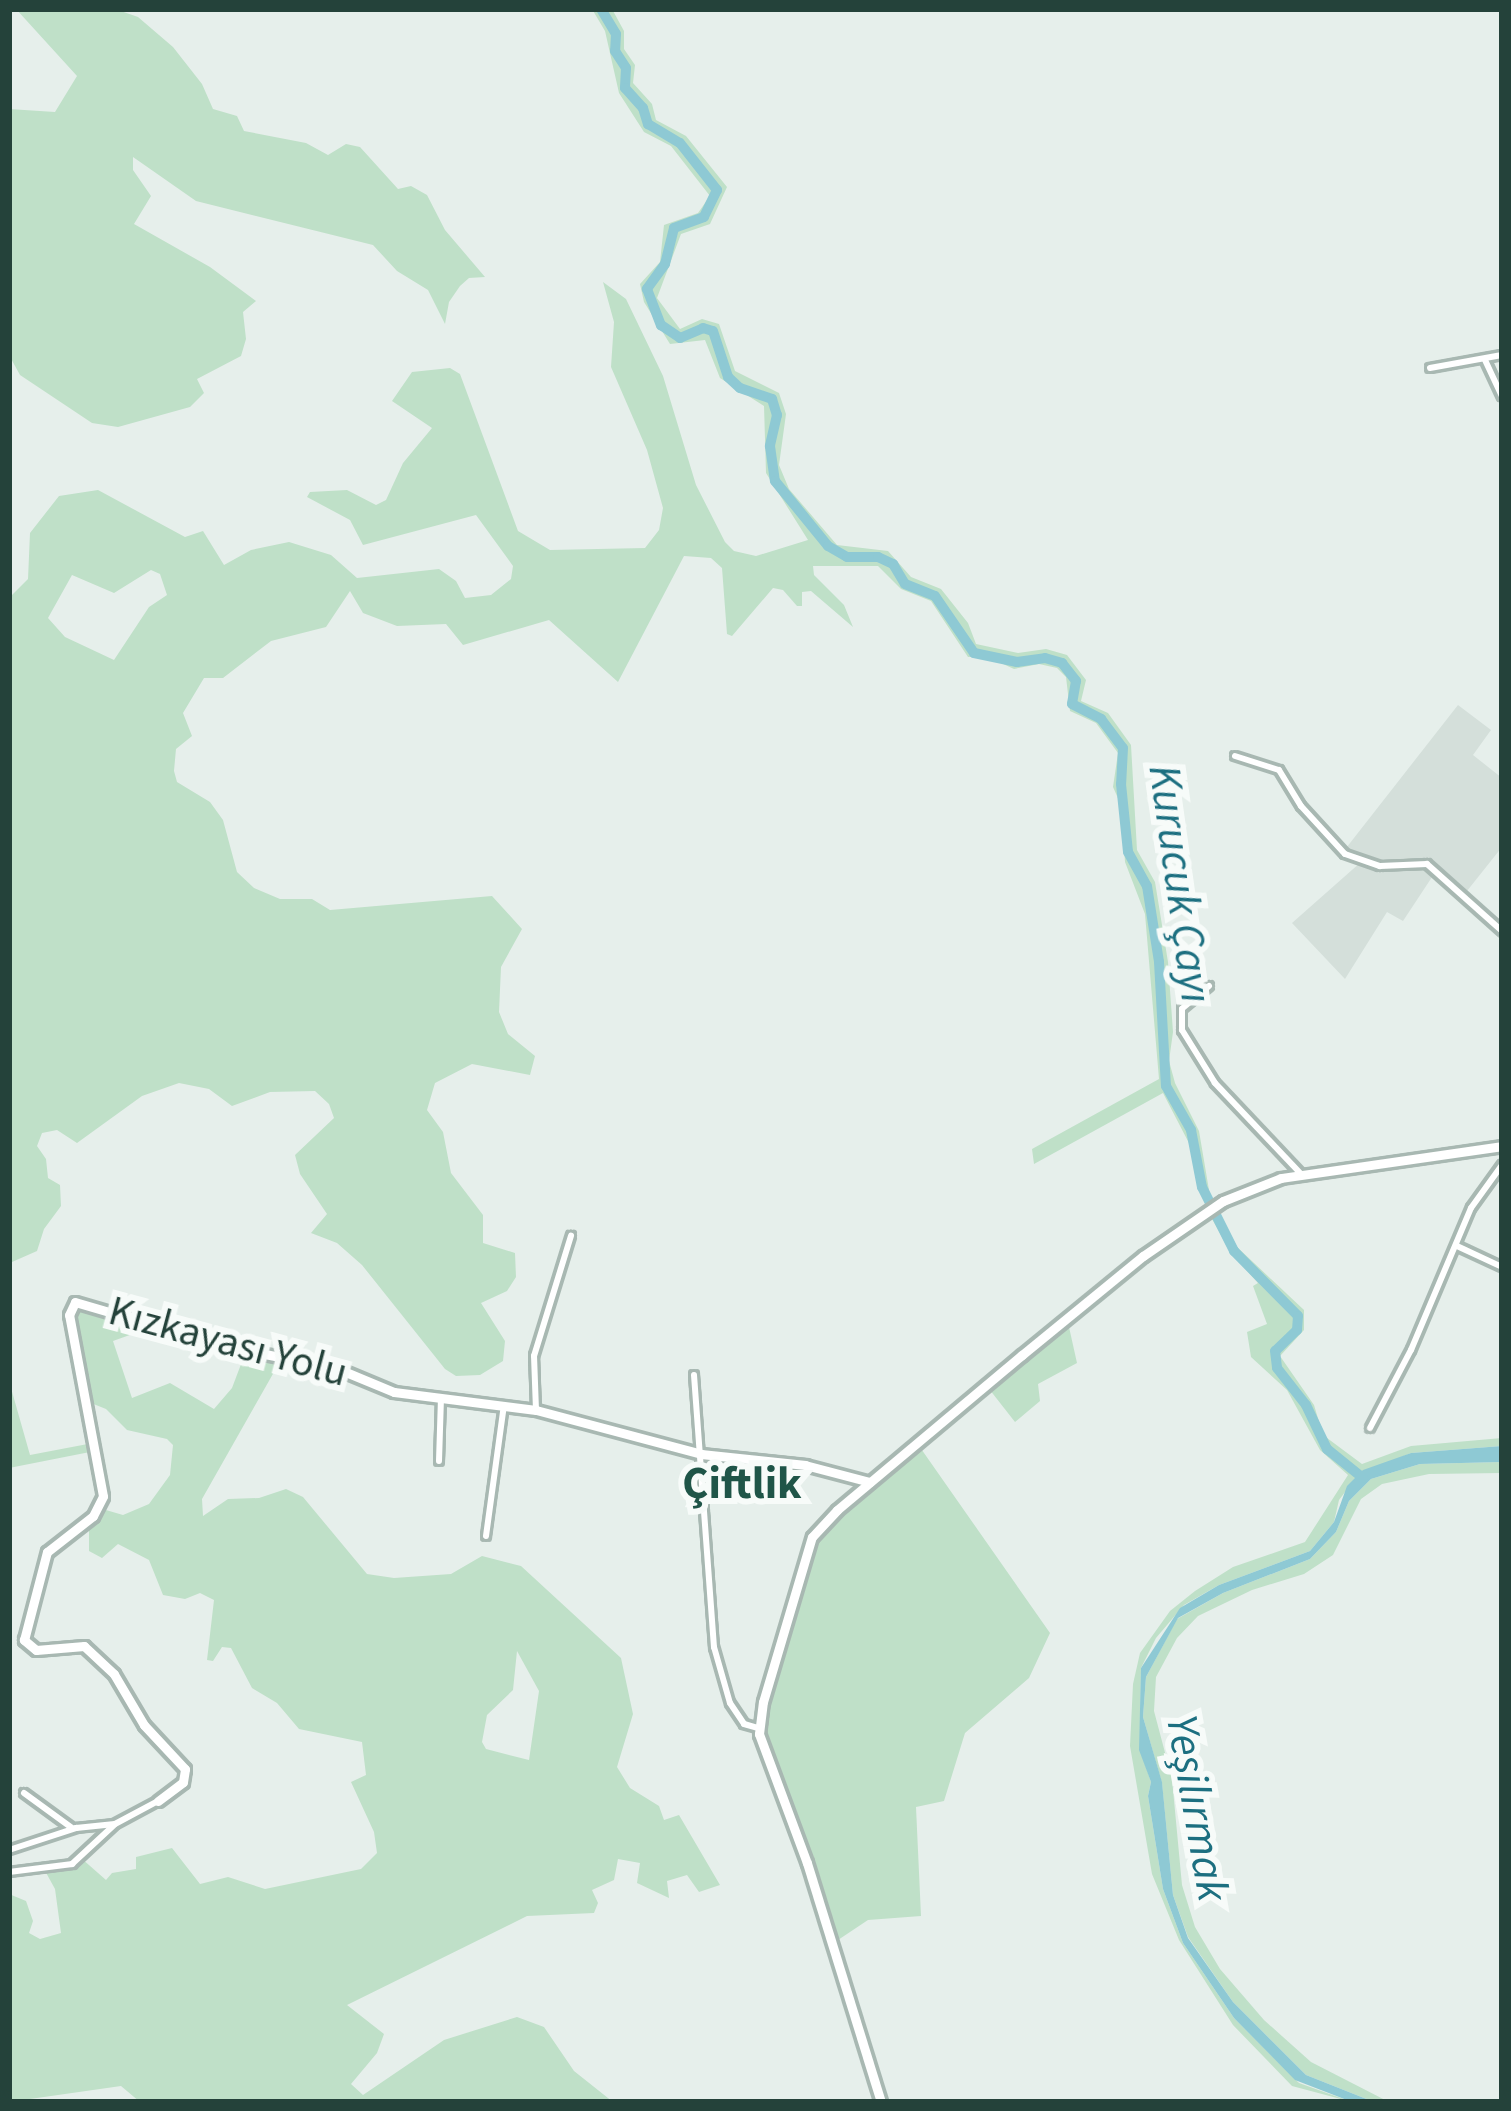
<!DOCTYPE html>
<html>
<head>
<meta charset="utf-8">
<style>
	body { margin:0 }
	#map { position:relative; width:1511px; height:2111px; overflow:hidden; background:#e6efeb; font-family:"Source Sans 3",sans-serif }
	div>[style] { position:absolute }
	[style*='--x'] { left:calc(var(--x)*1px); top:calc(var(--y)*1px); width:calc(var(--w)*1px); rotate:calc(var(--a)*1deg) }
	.built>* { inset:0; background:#d4dfda }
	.green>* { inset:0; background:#bfe0c8 }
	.water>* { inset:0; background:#8ec9d4 }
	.river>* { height:10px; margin:-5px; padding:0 5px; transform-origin:5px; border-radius:5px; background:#8ec9d4 }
	.roads { filter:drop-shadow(3px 0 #a8b8b2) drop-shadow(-3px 0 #a8b8b2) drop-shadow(0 3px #a8b8b2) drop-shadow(0 -3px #a8b8b2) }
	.street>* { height:6px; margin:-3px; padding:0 3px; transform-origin:3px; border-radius:3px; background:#fff }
	.secondary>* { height:9px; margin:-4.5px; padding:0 4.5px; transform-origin:4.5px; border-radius:4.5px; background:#fff }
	span { translate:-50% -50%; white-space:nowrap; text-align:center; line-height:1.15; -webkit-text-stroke:12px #f7fbf9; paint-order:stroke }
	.street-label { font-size:42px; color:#24423a }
	.water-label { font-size:45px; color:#1c6f80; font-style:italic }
	.neighbourhood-label { font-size:45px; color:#1f5548; font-weight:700 }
	.frame { position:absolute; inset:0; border:12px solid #24423a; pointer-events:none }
</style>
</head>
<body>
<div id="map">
	<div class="built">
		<i style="clip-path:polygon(1458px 705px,1491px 730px,1473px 755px,1502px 778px,1502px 847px,1463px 896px,1436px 871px,1403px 921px,1387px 912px,1345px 979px,1292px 923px,1361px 862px,1343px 852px)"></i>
	</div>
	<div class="green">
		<i style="clip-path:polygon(16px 9px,115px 9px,138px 17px,173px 47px,202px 84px,213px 109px,237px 116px,244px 131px,306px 143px,328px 155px,346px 144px,360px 147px,398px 189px,411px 186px,427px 195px,445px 230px,485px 277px,469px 278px,460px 286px,449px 302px,445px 324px,428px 290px,397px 271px,373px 245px,196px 201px,133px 157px,133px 170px,151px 196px,134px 224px,210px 267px,256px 301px,243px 312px,246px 339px,241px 356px,197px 379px,204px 393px,190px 407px,118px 427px,92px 423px,20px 375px,9px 355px,9px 109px,55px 112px,77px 76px)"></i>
		<i style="clip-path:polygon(evenodd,592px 9px,612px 9px,624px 31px,624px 49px,635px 65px,633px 83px,652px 104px,656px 120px,686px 136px,727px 187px,710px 224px,681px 234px,657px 298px,680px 329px,702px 319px,719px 324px,735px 371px,779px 393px,786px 414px,779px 465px,789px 489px,837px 545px,888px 551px,911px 577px,941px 589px,968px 623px,976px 644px,1018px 653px,1046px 649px,1067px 655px,1086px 680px,1081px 701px,1108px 713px,1131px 745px,1137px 850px,1155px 882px,1168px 962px,1173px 1032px,1169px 1061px,1175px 1083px,1199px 1131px,1210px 1196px,1237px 1247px,1304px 1310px,1304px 1330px,1280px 1356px,1314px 1405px,1323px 1435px,1362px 1464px,1411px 1446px,1502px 1438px,1502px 1446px,1411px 1453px,1358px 1475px,1339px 1500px,1334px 1522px,1310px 1551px,1219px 1585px,1184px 1605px,1156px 1638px,1141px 1668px,1140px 1749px,1151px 1782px,1148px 1796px,1163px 1889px,1183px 1943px,1234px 2018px,1299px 2083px,1352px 2102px,1292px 2086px,1233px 2025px,1179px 1940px,1152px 1874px,1130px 1746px,1133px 1684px,1140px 1653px,1170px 1611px,1195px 1591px,1233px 1567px,1305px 1542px,1348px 1475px,1320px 1450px,1287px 1390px,1251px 1357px,1247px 1332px,1267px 1324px,1253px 1286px,1258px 1283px,1231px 1253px,1212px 1219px,1191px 1147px,1163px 1093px,1034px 1164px,1032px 1149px,1159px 1079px,1145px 914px,1125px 862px,1121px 805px,1113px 787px,1118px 753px,1096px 723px,1070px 711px,1066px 677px,1057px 668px,1039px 664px,1014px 669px,988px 657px,968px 657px,931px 601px,901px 589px,878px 566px,813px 566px,814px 575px,844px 605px,853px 627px,811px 591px,802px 592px,802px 606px,797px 606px,783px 590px,773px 588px,732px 636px,727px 634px,722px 568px,711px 558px,684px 556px,618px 682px,549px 620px,463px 645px,446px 624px,397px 626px,363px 613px,350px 591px,326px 627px,271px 641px,223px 678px,204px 678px,183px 713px,192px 736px,176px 749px,174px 771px,177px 782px,210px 802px,223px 820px,237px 872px,254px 888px,280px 899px,312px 899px,330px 910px,492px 896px,522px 929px,501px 967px,499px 1012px,508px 1034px,535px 1056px,530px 1075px,472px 1064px,435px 1083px,427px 1110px,443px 1132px,451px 1173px,483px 1215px,483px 1243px,515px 1253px,516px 1277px,507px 1291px,481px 1303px,505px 1341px,503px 1361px,480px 1375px,456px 1376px,445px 1369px,362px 1265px,337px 1243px,311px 1233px,327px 1214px,300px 1174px,295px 1155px,334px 1118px,329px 1104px,315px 1091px,270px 1092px,232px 1106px,209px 1089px,179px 1083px,142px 1096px,77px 1143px,57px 1130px,42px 1133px,37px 1146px,46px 1159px,48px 1178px,60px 1185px,61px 1206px,44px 1229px,37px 1251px,12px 1262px,9px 1270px,9px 598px,28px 579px,30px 533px,59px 496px,98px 490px,185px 537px,203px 531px,224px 565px,251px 550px,289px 542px,331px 555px,357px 578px,439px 569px,456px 581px,465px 598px,491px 595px,511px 579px,513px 566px,476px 515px,363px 545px,350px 520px,307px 497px,310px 492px,347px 490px,376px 505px,386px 500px,403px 463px,432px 428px,392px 401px,412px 372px,450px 368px,460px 374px,518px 531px,550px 550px,645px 548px,659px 530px,663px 508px,647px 450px,611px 367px,614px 322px,603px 282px,626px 299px,663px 376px,696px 485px,725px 542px,734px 551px,756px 556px,808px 540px,766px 473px,764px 406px,720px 378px,705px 340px,670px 344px,644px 302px,640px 284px,660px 262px,664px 225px,698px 213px,710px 196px,671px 146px,644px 132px,619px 93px,605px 31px,592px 9px,151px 570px,160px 574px,167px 595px,149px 607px,114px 660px,65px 637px,48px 618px,72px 575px,114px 593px,151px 570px)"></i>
		<i style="clip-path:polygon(evenodd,71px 1305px,152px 1327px,113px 1341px,132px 1398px,170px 1383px,214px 1409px,232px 1388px,246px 1351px,282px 1358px,202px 1499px,203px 1516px,228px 1499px,259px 1498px,286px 1489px,303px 1497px,367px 1574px,394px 1578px,451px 1574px,482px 1556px,521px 1566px,621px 1658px,633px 1714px,617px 1767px,630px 1788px,659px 1806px,664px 1820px,679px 1815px,720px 1885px,699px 1892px,687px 1875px,667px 1881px,669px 1898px,637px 1883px,640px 1863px,618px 1859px,614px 1880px,592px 1890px,598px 1903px,594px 1913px,527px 1916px,347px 2005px,384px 2034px,377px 2053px,351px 2084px,363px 2095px,444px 2040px,517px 2017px,544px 2027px,574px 2071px,613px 2102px,140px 2102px,121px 2086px,9px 2102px,9px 1894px,26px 1901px,33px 1921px,29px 1933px,40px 1939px,61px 1933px,55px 1889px,44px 1869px,81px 1858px,106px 1880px,112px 1873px,136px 1869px,136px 1857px,172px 1848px,200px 1884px,228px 1877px,265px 1889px,361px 1869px,377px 1853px,374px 1832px,351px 1782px,366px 1775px,362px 1742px,299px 1729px,277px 1703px,252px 1688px,231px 1648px,222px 1647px,213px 1661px,207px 1660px,214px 1600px,200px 1593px,185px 1599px,163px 1595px,149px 1560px,118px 1544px,102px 1558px,89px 1551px,89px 1520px,99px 1508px,123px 1515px,149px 1504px,170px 1475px,173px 1445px,167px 1439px,127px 1430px,106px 1409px,86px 1401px,71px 1305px,517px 1651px,539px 1691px,529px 1760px,486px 1749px,482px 1742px,487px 1715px,513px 1690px,517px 1651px)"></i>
		<i style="clip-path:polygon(1067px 1318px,1077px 1363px,1038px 1384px,1040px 1401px,1015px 1422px,986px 1385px)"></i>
		<i style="clip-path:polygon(9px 1381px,30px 1455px,93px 1443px,95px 1451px,9px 1468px)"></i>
		<i style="clip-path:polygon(917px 1443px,1050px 1633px,1029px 1678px,965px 1733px,944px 1801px,916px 1807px,921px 1916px,868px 1920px,832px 1944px,758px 1728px,812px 1537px)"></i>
		<i style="clip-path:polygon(1502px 1462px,1502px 1473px,1429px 1474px,1382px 1484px,1361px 1499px,1333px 1555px,1304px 1574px,1252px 1590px,1198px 1616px,1177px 1638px,1156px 1677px,1154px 1711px,1172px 1779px,1182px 1885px,1195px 1927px,1220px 1969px,1264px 2020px,1311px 2062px,1389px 2102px,1374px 2102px,1306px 2075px,1233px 2002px,1188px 1937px,1173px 1895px,1162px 1783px,1143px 1717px,1146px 1677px,1177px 1619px,1223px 1593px,1310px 1559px,1336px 1532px,1349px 1501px,1371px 1479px,1420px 1464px)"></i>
	</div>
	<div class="water">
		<i style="clip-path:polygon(1502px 1446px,1502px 1462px,1420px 1464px,1371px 1479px,1349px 1501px,1336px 1532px,1310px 1559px,1223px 1593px,1178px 1618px,1146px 1677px,1143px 1717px,1162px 1782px,1173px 1895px,1188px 1938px,1233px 2002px,1306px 2075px,1374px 2102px,1352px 2102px,1295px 2080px,1234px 2018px,1183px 1943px,1163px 1889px,1148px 1796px,1151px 1782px,1139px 1750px,1141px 1668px,1180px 1608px,1219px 1585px,1310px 1551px,1334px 1522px,1347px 1486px,1363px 1470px,1411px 1453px)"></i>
	</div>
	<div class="river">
		<i style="--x:601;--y:9;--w:29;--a:59"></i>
		<i style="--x:616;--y:34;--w:17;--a:93"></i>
		<i style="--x:615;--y:51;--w:20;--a:57"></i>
		<i style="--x:626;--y:68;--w:20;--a:93"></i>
		<i style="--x:625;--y:88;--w:27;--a:48"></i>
		<i style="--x:643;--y:108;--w:17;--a:73"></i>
		<i style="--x:648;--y:124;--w:37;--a:31"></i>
		<i style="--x:680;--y:143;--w:60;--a:51.8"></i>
		<i style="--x:717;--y:190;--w:30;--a:116"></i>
		<i style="--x:704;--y:217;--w:32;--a:160"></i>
		<i style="--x:674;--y:228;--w:37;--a:104"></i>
		<i style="--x:665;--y:264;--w:31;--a:126"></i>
		<i style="--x:647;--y:289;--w:39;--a:69"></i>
		<i style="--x:661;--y:325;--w:23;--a:34"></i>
		<i style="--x:680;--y:338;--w:25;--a:-23"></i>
		<i style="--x:703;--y:328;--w:10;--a:17"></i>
		<i style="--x:713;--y:331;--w:48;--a:71.9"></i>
		<i style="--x:728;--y:377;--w:16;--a:43"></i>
		<i style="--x:740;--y:388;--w:34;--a:19"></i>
		<i style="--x:772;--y:399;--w:17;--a:73"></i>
		<i style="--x:777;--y:415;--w:32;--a:103"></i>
		<i style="--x:770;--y:446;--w:35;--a:82"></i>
		<i style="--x:775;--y:481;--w:84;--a:50.8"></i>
		<i style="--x:828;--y:546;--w:22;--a:30"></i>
		<i style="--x:847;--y:557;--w:31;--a:0"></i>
		<i style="--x:878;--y:557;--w:17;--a:25"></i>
		<i style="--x:893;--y:564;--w:23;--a:59"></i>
		<i style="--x:905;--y:584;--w:32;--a:22"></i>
		<i style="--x:935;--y:596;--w:69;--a:55.6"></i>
		<i style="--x:974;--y:653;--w:44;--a:11.8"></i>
		<i style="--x:1017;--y:662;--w:28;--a:-8"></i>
		<i style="--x:1045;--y:658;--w:18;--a:16"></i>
		<i style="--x:1062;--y:663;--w:23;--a:52"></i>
		<i style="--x:1076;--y:681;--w:23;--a:100"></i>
		<i style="--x:1072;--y:704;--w:33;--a:27"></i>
		<i style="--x:1101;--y:719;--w:36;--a:53"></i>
		<i style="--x:1123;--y:748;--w:36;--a:93"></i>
		<i style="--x:1121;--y:784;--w:68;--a:84.1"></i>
		<i style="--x:1128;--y:852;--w:39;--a:61"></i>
		<i style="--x:1147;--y:886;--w:77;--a:81"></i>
		<i style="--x:1159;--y:962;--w:124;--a:86.8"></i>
		<i style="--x:1166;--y:1086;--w:51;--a:60.4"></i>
		<i style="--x:1191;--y:1130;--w:58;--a:79.1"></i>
		<i style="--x:1202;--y:1187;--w:72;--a:63.4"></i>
		<i style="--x:1234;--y:1251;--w:91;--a:45.4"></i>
		<i style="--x:1298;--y:1316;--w:14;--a:94"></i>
		<i style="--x:1297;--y:1330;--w:30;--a:136"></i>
		<i style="--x:1275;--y:1351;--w:17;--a:83"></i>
		<i style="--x:1277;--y:1368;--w:47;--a:51.9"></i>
		<i style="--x:1306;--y:1405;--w:49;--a:64.5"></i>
		<i style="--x:1327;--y:1449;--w:46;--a:38.9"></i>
	</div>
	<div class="roads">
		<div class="street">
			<i style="--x:1485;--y:360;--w:40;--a:65"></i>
			<i style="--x:1430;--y:368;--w:73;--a:-10.2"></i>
			<i style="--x:1235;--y:756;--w:46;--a:17.7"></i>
			<i style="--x:1279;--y:770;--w:42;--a:58.6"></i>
			<i style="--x:1301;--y:806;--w:65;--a:47.5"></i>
			<i style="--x:1345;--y:854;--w:37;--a:19"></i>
			<i style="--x:1380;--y:866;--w:47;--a:-2.4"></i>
			<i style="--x:1427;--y:864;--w:101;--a:41.8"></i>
			<i style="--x:1209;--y:986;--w:35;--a:140"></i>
			<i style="--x:1182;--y:1009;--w:21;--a:90"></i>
			<i style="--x:1182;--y:1030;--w:62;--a:58.1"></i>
			<i style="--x:1215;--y:1083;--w:125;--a:46.6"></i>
			<i style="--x:1457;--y:1246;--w:50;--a:25"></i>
			<i style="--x:694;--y:1375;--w:273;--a:85.8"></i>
			<i style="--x:714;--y:1647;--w:58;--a:74.1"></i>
			<i style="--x:730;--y:1703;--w:25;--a:56"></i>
			<i style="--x:744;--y:1724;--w:15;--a:16"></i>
			<i style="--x:536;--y:1410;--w:54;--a:-92.1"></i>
			<i style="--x:534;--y:1356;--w:126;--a:-72.9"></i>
			<i style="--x:1370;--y:1428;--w:88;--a:-62.3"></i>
			<i style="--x:1411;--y:1350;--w:154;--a:-67.1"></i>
			<i style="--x:1471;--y:1208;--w:53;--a:-54.2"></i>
			<i style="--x:439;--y:1461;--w:63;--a:-88.2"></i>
			<i style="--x:486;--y:1536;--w:132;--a:-82.2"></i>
			<i style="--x:24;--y:1793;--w:59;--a:36.1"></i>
			<i style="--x:9;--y:1850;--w:71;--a:-18.2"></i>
			<i style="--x:76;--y:1828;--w:39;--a:-6"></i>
			<i style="--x:115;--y:1824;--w:49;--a:-28.1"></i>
			<i style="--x:9;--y:1872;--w:64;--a:-7.2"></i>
			<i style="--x:72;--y:1864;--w:57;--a:-42.9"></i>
		</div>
		<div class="secondary">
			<i style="--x:158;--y:1801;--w:31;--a:-37"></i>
			<i style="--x:183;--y:1782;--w:13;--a:-81"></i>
			<i style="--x:185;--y:1769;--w:60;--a:-133"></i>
			<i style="--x:144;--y:1725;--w:59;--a:-120.5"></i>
			<i style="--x:114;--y:1674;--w:41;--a:-137"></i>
			<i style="--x:84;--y:1646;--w:48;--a:175.2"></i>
			<i style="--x:36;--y:1650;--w:16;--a:-140"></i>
			<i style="--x:24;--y:1640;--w:91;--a:-75.4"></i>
			<i style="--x:47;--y:1552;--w:58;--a:-38"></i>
			<i style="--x:93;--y:1516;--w:22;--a:-63"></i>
			<i style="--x:103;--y:1496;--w:184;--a:-100.6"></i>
			<i style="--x:69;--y:1315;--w:14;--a:-65"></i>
			<i style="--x:75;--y:1302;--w:160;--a:16.3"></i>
			<i style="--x:229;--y:1347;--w:109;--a:11.1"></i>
			<i style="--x:336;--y:1368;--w:63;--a:22.5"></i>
			<i style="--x:394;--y:1392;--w:143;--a:7.2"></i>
			<i style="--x:536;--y:1410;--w:171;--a:14.9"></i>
			<i style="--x:701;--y:1454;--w:105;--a:6"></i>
			<i style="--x:805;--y:1465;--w:67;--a:14.7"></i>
			<i style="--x:881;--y:2102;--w:250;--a:-107.2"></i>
			<i style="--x:807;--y:1863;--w:138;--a:-110.4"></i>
			<i style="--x:759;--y:1734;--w:32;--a:-83"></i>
			<i style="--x:763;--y:1702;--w:172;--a:-73.5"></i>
			<i style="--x:812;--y:1537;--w:37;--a:-47"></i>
			<i style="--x:837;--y:1510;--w:241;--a:-40"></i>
			<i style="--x:1022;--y:1355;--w:156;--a:-39.3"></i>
			<i style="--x:1143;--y:1256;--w:97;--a:-34.5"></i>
			<i style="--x:1223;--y:1201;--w:62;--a:-21.6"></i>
			<i style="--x:1281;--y:1178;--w:223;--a:-8.2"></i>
		</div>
	</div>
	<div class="street-label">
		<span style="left:228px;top:1342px;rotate:15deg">Kızkayası Yolu</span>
	</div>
	<div class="water-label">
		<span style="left:1179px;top:884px;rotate:82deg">Kurucuk Çayı</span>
		<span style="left:1196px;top:1808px;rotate:80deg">Yeşilırmak</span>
	</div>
	<div class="neighbourhood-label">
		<span style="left:742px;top:1485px">Çiftlik</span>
	</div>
	<div class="frame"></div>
</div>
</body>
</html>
